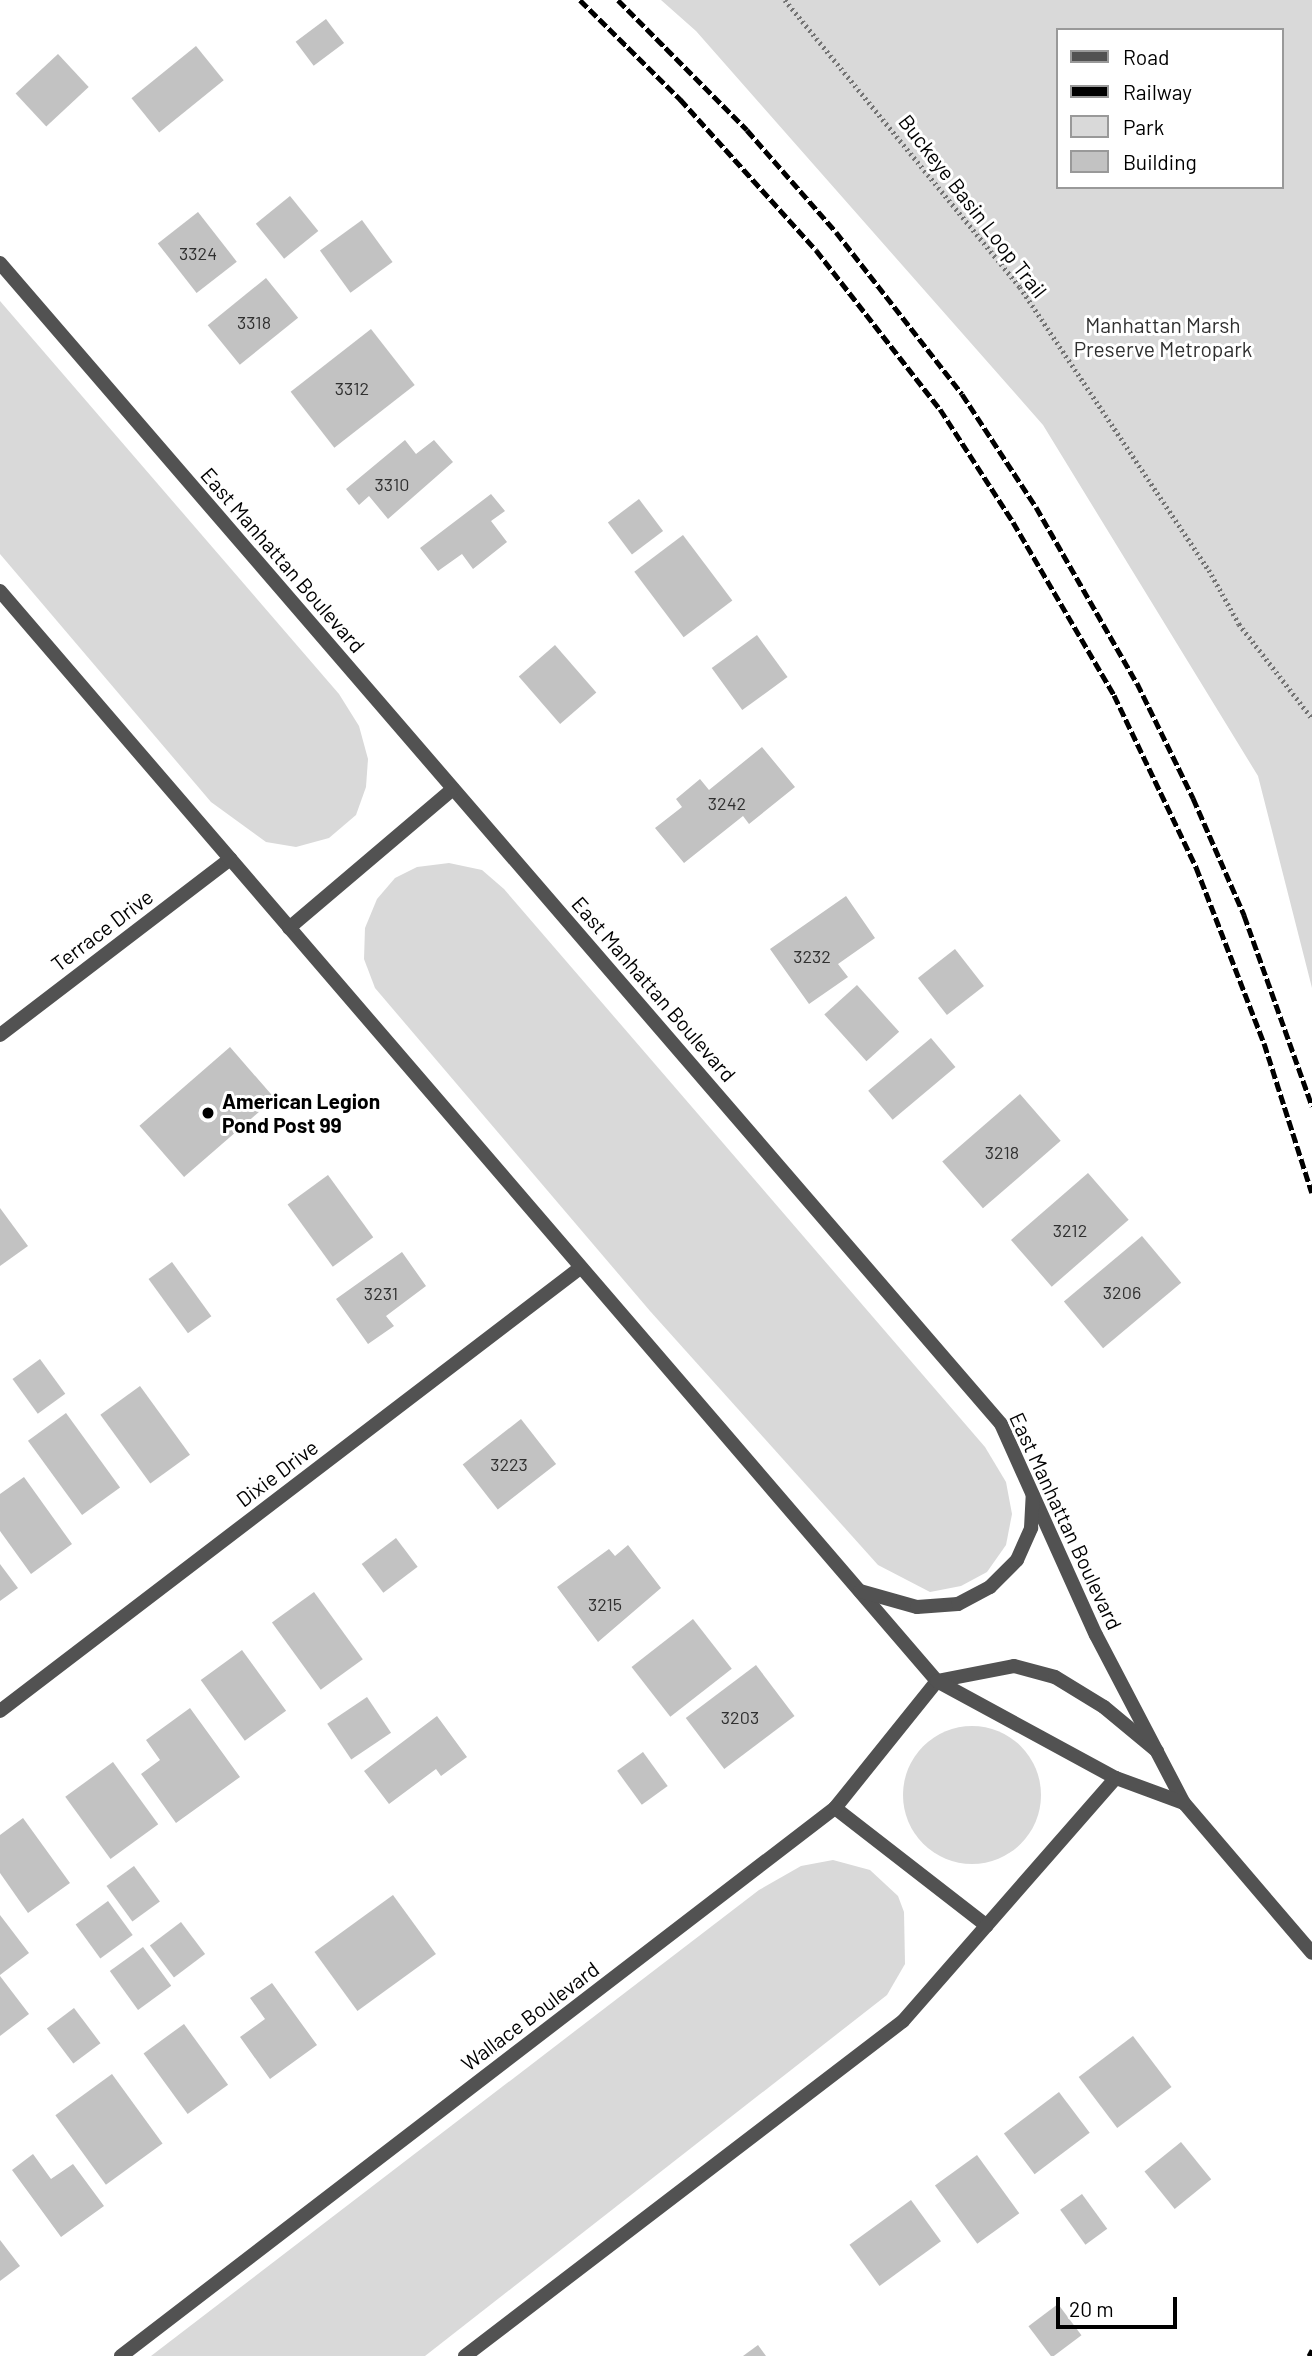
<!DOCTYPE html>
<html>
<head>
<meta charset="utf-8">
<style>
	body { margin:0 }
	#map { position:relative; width:1312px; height:2356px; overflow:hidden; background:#fff; font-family:Barlow,sans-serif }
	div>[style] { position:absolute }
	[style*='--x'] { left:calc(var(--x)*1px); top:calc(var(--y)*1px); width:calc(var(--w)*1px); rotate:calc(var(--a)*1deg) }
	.green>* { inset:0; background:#d9d9d9 }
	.round { border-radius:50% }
	.building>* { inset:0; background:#c2c2c2; transform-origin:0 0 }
	.path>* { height:4.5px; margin-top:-2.25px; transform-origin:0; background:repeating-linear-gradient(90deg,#747474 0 2px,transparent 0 5.5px) }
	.minor>* { height:14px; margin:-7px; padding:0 7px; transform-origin:7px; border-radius:7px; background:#525252 }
	.tertiary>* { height:14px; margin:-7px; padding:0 7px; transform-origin:7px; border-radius:7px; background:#525252 }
	.rail>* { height:5px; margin-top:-2.5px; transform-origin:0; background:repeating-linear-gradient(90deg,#000 0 10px,transparent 0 13.5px) }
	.dots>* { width:19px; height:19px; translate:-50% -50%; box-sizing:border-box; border:4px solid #fff; border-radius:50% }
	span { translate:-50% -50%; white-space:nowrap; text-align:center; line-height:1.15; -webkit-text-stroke:6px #fff; paint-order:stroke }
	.number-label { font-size:18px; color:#303030 }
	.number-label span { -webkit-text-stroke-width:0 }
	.street-label { font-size:21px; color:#000 }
	.park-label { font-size:21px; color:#303030 }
	.poi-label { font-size:21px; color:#000; font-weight:700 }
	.left { translate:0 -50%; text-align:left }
	.legend { position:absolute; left:1056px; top:28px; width:228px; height:161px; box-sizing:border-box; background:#fff; border:2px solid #999; margin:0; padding:9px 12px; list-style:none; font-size:21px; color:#000 }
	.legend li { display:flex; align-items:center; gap:14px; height:35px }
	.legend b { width:35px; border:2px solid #999 }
	.scale { position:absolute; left:1056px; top:2297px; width:121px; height:32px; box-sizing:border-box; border:4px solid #000; border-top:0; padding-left:9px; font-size:21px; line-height:24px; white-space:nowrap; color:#000; -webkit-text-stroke:5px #fff; paint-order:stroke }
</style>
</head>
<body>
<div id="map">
	<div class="green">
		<i style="clip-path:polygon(evenodd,661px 0,1312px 0,1312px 988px,1258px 776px,1043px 425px,696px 31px,661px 0,1058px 30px,1282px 30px,1282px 187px,1058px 187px,1058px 30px)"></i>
		<i style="clip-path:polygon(0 301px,339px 694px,359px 726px,368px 759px,366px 787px,356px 815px,329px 838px,296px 847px,266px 842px,211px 802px,0 554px)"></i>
		<i style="clip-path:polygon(449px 863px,482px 870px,504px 889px,985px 1447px,1006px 1482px,1012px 1514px,1006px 1545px,987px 1572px,961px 1586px,930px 1592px,878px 1565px,650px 1311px,375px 988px,364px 959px,365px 928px,377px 899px,395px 878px,417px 867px)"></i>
		<i class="round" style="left:903px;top:1726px;width:138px;height:138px"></i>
		<i style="clip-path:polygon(833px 1860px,870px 1870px,898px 1896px,904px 1912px,905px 1964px,887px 1995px,425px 2356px,151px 2356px,759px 1890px,801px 1866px)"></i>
	</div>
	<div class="building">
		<i style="left:326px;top:19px;width:30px;height:38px;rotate:53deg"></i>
		<i style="left:196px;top:46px;width:44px;height:83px;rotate:51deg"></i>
		<i style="left:58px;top:54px;width:45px;height:58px;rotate:47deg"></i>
		<i style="left:290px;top:196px;width:45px;height:44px;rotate:51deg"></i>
		<i style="left:198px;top:212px;width:63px;height:51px;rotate:52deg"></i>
		<i style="left:362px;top:220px;width:52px;height:52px;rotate:54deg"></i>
		<i style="left:266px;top:278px;width:51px;height:75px;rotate:51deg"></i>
		<i style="left:371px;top:329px;width:71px;height:102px;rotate:52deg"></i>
		<i style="clip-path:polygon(405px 440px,416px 454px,434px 440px,453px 462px,388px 519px,369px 496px,359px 505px,346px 489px)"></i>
		<i style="clip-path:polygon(491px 494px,505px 511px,491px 521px,507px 542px,473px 569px,462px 554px,438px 571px,420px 548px)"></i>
		<i style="left:639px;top:499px;width:40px;height:39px;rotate:53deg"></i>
		<i style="left:683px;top:535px;width:82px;height:61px;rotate:53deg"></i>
		<i style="left:757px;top:635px;width:52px;height:56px;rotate:54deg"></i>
		<i style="left:555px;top:645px;width:63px;height:48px;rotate:49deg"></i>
		<i style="clip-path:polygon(762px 747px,795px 787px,749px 824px,743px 816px,684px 863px,655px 828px,682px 807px,676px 799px,700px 779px,709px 790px)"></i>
		<i style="clip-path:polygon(846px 896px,875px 938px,838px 964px,848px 977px,809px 1004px,770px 949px)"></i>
		<i style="left:955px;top:949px;width:47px;height:47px;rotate:52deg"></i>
		<i style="left:857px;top:985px;width:63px;height:44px;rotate:48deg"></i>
		<i style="left:931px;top:1038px;width:38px;height:82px;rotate:50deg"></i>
		<i style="left:230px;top:1047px;width:68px;height:120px;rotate:49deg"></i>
		<i style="left:1020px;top:1094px;width:62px;height:103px;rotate:49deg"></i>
		<i style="left:1088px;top:1173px;width:62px;height:102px;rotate:49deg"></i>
		<i style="left:328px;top:1175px;width:77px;height:50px;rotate:54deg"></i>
		<i style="clip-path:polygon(0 1208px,28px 1246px,0 1266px)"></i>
		<i style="left:1142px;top:1236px;width:61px;height:102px;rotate:50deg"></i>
		<i style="clip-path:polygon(402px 1252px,426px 1286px,386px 1316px,394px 1326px,368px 1344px,336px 1299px)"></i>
		<i style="left:172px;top:1262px;width:67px;height:29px;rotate:54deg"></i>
		<i style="left:40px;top:1359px;width:43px;height:34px;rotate:54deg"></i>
		<i style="left:140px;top:1386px;width:85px;height:49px;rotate:54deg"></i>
		<i style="left:66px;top:1413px;width:92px;height:47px;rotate:54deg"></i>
		<i style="left:521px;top:1419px;width:57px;height:74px;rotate:52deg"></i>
		<i style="clip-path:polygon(24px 1477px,72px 1544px,31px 1574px,0 1531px,0 1494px)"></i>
		<i style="left:396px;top:1538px;width:36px;height:43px;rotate:53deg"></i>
		<i style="clip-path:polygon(628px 1545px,661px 1588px,598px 1642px,557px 1587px,609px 1549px,615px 1556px)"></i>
		<i style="clip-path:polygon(0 1564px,18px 1588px,0 1601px)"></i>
		<i style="left:314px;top:1592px;width:83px;height:52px;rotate:54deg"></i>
		<i style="left:693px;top:1619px;width:63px;height:78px;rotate:52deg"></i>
		<i style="left:242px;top:1650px;width:75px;height:51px;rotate:54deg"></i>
		<i style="left:756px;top:1665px;width:64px;height:88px;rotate:53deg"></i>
		<i style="left:367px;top:1697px;width:43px;height:48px;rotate:56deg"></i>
		<i style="clip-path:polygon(190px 1708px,240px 1777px,176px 1823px,141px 1774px,160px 1760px,146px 1740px)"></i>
		<i style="clip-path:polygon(437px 1716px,467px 1757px,441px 1776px,436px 1769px,389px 1804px,364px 1771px)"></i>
		<i style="left:643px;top:1752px;width:42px;height:32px;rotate:54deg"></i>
		<i style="left:113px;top:1762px;width:77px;height:59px;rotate:54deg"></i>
		<i style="clip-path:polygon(23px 1818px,70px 1883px,28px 1913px,0 1873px,0 1835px)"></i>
		<i style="left:134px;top:1866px;width:44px;height:34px;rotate:54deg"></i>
		<i style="left:393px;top:1895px;width:73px;height:97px;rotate:54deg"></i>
		<i style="left:108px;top:1901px;width:42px;height:40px;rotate:54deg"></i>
		<i style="clip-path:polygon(0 1915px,29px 1953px,0 1975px)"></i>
		<i style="left:181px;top:1922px;width:40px;height:39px;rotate:53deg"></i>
		<i style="left:143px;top:1947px;width:48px;height:41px;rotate:54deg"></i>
		<i style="clip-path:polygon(0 1976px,29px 2014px,0 2036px)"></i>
		<i style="clip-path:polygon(272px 1983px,317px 2045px,270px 2079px,240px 2037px,265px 2019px,250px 1998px)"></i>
		<i style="left:74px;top:2008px;width:44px;height:34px;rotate:53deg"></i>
		<i style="left:184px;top:2024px;width:75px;height:50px;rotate:54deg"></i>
		<i style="left:1133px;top:2036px;width:64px;height:68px;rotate:53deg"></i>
		<i style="left:112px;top:2074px;width:86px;height:70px;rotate:54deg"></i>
		<i style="left:1059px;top:2092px;width:51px;height:69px;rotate:53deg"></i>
		<i style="left:1181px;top:2142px;width:48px;height:47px;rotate:51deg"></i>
		<i style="clip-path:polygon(33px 2154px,51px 2179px,73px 2164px,104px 2206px,61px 2237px,12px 2170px)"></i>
		<i style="left:977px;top:2155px;width:72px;height:52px;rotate:54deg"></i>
		<i style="left:1082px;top:2194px;width:43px;height:27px;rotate:54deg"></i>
		<i style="left:911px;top:2200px;width:51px;height:76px;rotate:54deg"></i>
		<i style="clip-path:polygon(0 2240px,20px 2266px,0 2281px)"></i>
		<i style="left:1058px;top:2304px;width:39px;height:37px;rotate:53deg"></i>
		<i style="clip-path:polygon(758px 2345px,766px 2356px,743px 2356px)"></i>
	</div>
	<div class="path">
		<i style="--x:785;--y:0;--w:371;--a:50.7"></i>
		<i style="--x:1020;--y:287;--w:340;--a:56.3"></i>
		<i style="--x:1209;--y:570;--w:62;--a:60.9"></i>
		<i style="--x:1239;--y:624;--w:119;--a:52.2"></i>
	</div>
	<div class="minor">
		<i style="--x:0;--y:1035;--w:290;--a:-37.4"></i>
		<i style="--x:0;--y:1711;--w:730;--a:-37.37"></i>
		<i style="--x:835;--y:1808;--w:192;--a:37.8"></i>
		<i style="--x:121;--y:2356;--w:900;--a:-37.51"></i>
		<i style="--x:835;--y:1808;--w:163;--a:-51.2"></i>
		<i style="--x:937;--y:1681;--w:78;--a:-11"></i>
		<i style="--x:1014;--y:1666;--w:42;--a:15"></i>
		<i style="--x:1055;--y:1677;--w:57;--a:31.5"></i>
		<i style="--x:1104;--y:1707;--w:69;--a:39.7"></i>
		<i style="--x:465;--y:2356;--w:551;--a:-37.41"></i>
		<i style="--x:903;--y:2021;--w:323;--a:-48.8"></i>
	</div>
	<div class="tertiary">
		<i style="--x:0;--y:263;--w:1533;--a:49.23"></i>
		<i style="--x:1001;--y:1424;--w:231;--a:65.8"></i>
		<i style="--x:1096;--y:1635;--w:190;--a:62.4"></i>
		<i style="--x:1184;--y:1803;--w:197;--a:49.5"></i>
		<i style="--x:0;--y:591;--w:1437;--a:49.32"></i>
		<i style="--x:937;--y:1681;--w:204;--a:28.5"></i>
		<i style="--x:1116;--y:1778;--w:72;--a:20.2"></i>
		<i style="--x:289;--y:928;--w:215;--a:-40.3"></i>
		<i style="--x:860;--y:1591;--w:59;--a:15.7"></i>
		<i style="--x:917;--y:1607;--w:41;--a:-4.2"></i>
		<i style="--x:958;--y:1604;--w:36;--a:-28"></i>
		<i style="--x:990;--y:1587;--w:38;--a:-45"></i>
		<i style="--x:1017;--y:1560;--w:35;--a:-66"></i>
		<i style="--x:1031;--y:1528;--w:33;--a:-87"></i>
	</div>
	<div class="rail">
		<i style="--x:580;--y:0;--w:141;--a:44.7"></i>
		<i style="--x:680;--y:99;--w:203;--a:48"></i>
		<i style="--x:816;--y:250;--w:202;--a:52.1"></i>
		<i style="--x:940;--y:409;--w:135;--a:57.1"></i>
		<i style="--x:1013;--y:522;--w:200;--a:59.7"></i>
		<i style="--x:1114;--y:695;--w:191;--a:64.5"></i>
		<i style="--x:1196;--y:867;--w:189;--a:68.9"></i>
		<i style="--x:1264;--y:1043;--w:157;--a:72.3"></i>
		<i style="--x:618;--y:0;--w:183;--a:45.2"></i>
		<i style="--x:747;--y:130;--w:135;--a:48.9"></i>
		<i style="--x:836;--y:232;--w:205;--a:52.1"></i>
		<i style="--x:962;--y:394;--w:135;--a:56.8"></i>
		<i style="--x:1036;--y:507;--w:203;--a:60.2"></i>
		<i style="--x:1137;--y:683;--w:128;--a:64"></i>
		<i style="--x:1193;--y:798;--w:128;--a:66.4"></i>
		<i style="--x:1244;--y:915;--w:203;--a:70.4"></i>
		<i style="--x:1309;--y:2356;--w:7;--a:-63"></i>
	</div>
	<div class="dots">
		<i style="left:208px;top:1113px;background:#000"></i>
	</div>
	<div class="number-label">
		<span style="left:198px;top:253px">3324</span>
		<span style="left:254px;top:322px">3318</span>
		<span style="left:352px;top:388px">3312</span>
		<span style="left:392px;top:484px">3310</span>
		<span style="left:727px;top:803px">3242</span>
		<span style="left:812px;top:956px">3232</span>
		<span style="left:1002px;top:1152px">3218</span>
		<span style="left:1070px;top:1230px">3212</span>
		<span style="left:1122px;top:1292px">3206</span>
		<span style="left:381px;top:1293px">3231</span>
		<span style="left:509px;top:1464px">3223</span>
		<span style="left:605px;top:1604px">3215</span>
		<span style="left:740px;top:1717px">3203</span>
	</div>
	<div class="street-label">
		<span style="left:973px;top:206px;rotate:52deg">Buckeye Basin Loop Trail</span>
		<span style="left:283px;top:560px;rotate:49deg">East Manhattan Boulevard</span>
		<span style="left:102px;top:930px;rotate:-37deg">Terrace Drive</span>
		<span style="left:654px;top:989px;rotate:49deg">East Manhattan Boulevard</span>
		<span style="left:277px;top:1473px;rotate:-37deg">Dixie Drive</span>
		<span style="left:1066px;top:1521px;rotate:65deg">East Manhattan Boulevard</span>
		<span style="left:530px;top:2016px;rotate:-37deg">Wallace Boulevard</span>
	</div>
	<div class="park-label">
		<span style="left:1163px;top:337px">Manhattan Marsh<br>Preserve Metropark</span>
	</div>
	<div class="poi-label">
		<span class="left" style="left:222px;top:1113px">American Legion<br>Pond Post 99</span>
	</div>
	<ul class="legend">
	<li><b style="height:9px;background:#525252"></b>Road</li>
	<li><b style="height:9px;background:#000"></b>Railway</li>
	<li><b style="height:19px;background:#d9d9d9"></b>Park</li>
	<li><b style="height:19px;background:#c2c2c2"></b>Building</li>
	</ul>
	<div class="scale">20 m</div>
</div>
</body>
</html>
